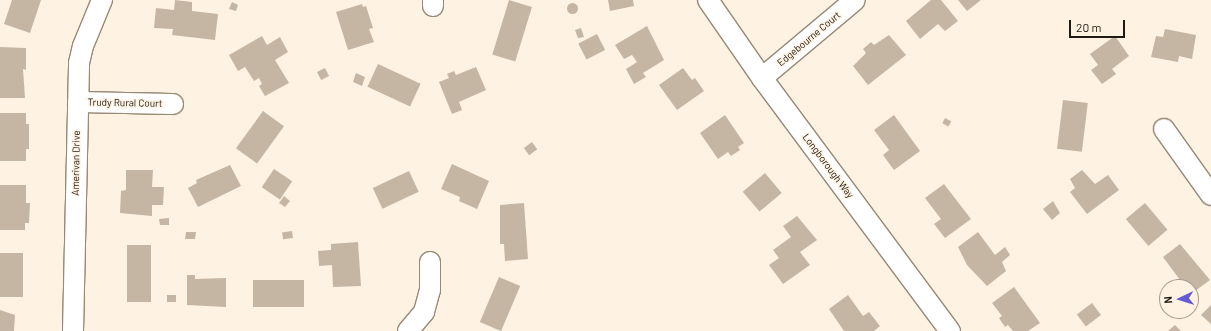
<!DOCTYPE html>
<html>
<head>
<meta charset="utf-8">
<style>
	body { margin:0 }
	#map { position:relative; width:1211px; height:331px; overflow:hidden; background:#fef2e2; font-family:Barlow,sans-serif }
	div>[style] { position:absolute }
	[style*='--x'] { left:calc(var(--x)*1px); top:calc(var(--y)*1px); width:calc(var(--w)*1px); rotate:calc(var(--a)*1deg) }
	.building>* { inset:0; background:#c5b6a4; transform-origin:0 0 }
	.round { border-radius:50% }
	.roads { filter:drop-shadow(1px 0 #978977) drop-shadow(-1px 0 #978977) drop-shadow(0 1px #978977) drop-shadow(0 -1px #978977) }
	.minor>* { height:20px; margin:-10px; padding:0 10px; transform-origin:10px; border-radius:10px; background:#fff }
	span { translate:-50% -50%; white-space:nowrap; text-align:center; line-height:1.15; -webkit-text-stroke:3px #fef2e2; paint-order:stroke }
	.street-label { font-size:10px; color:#201a13 }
	.north { position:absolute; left:1159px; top:279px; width:40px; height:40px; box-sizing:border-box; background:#fef2e2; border:1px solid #a59c8f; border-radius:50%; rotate:266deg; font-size:11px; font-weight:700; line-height:16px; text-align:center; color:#201a13 }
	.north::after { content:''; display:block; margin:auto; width:14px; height:18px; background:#645ad3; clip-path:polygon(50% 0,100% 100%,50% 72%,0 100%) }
	.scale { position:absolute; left:1069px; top:20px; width:56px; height:18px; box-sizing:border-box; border:2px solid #201a13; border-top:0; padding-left:5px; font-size:12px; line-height:14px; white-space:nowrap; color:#201a13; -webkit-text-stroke:3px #fef2e2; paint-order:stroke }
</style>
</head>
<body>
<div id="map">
	<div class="building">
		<i style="clip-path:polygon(12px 0,41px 0,30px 33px,4px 24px)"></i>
		<i style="clip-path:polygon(175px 0,192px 2px,192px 11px,218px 14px,215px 40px,172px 35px,173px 29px,154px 28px,156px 8px,174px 10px)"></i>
		<i style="left:509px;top:0;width:24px;height:57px;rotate:17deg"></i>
		<i style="clip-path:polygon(608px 0,633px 0,634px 6px,610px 11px)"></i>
		<i style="clip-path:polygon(931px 0,941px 0,958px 21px,945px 31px,938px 24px,920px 39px,906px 21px)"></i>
		<i style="clip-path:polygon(958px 0,981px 0,967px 11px)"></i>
		<i style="clip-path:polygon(232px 2px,238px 5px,236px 11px,229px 9px)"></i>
		<i class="round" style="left:566.5px;top:2.5px;width:11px;height:11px"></i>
		<i style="clip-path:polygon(362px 4px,363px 7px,366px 6px,373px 28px,369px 29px,374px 42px,348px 50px,336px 12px)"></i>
		<i style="clip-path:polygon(647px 26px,664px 60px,643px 73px,646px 77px,634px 84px,626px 69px,637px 62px,632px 55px,624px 59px,615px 45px)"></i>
		<i style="clip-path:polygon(581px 28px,584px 37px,578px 38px,575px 30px)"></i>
		<i style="clip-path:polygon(1165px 29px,1196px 35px,1192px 59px,1179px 56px,1178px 62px,1151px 57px,1156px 36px,1163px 37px)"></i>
		<i style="left:597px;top:34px;width:18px;height:21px;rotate:63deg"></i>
		<i style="clip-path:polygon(889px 35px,906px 55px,868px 85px,853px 66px,866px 53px,863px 49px,871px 42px,874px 45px)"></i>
		<i style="clip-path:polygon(262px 36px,267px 45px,280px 37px,288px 52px,275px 60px,289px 83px,265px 96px,259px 86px,262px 84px,259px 78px,254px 81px,245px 67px,238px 71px,229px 55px)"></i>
		<i style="clip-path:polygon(1115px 36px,1129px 56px,1112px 69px,1116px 74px,1102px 84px,1091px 70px,1098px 65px,1090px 54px)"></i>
		<i style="clip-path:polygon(0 47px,26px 48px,26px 70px,23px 69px,25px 98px,0 98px)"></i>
		<i style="left:378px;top:64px;width:47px;height:25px;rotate:25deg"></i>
		<i style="clip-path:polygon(476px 67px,486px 90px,459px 102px,462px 110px,452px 114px,439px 82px,449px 78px,447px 74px,454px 71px,456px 75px)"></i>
		<i style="left:325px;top:68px;width:9px;height:9px;rotate:63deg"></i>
		<i style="clip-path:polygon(683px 68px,692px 80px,695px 78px,704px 91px,677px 110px,659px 85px)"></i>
		<i style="clip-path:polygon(356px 73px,365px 77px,362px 86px,353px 82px)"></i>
		<i style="left:1063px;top:100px;width:25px;height:49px;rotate:7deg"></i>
		<i style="left:263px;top:111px;width:26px;height:46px;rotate:36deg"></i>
		<i style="clip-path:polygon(0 113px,26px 113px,26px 124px,29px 124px,29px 149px,26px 149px,26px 161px,0 161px)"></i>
		<i style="clip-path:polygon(725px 115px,744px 143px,738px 147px,740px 150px,731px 156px,728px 152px,718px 159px,700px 133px)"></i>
		<i style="clip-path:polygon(894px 115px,920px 151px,894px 170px,883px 155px,889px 150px,874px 130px)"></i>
		<i style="left:945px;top:118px;width:7px;height:6px;rotate:27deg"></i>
		<i style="left:532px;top:142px;width:9px;height:10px;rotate:54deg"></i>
		<i style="clip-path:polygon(452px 164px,489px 181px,477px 209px,459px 201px,460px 197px,441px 189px)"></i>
		<i style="clip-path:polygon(230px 165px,241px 186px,198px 207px,188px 188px,197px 183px,196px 180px)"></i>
		<i style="left:274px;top:169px;width:22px;height:22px;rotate:34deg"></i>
		<i style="clip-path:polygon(126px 170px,153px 170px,152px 187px,164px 187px,163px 205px,152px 205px,152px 216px,120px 213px,121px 191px,126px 190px)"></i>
		<i style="clip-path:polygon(1082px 170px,1095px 184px,1108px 175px,1119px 190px,1087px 214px,1070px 192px,1075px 188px,1070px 179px)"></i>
		<i style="left:409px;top:171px;width:23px;height:40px;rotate:65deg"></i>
		<i style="left:765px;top:173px;width:26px;height:29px;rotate:50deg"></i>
		<i style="clip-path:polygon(944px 184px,971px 219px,945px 238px,934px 224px,941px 219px,925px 198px)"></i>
		<i style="clip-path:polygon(0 185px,26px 185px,26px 203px,30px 203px,29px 223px,25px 223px,25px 230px,0 230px)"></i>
		<i style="clip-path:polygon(284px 196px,290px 201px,285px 207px,279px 203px)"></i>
		<i style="clip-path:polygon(1053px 201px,1060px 213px,1052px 220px,1043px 209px)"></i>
		<i style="clip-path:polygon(524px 203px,528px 259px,505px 261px,504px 244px,500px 244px,500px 205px)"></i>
		<i style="left:1145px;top:203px;width:35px;height:25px;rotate:50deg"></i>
		<i style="clip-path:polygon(797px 216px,817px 240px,800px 252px,810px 265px,783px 284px,769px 265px,779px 258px,773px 250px,791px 237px,783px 226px)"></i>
		<i style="clip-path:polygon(169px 218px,169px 225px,160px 225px,159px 219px)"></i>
		<i style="left:292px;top:231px;width:7px;height:10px;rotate:82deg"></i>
		<i style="clip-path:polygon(186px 232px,196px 232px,195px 239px,185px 239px)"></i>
		<i style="clip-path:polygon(978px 232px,995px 255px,1005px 247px,1010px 255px,1002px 262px,1006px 271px,987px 286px,967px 265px,958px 247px)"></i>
		<i style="clip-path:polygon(358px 242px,361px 286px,333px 287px,332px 265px,319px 266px,318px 251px,331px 250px,331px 244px)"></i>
		<i style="clip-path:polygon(1180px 244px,1210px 280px,1191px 294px,1191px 287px,1178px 287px,1183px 284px,1163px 257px)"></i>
		<i style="left:127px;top:245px;width:24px;height:57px"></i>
		<i style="left:0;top:253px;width:23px;height:44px"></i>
		<i style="clip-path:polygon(187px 275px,195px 275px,195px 279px,226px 278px,226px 307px,187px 305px)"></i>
		<i style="left:499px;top:277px;width:23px;height:49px;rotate:23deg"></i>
		<i style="left:253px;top:280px;width:51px;height:27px"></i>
		<i style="clip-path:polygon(1014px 287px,1040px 323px,1028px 331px,1013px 331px,1008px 325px,1005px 327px,999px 318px,1002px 316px,992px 303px)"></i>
		<i style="left:167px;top:295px;width:9px;height:7px"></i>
		<i style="clip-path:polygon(848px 295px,863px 316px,869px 312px,880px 326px,874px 331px,844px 331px,829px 309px)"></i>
		<i style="left:1092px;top:303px;width:15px;height:19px;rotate:53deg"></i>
		<i style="clip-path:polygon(1211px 305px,1211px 324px,1201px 315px)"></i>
		<i style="clip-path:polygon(0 310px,15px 315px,14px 331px,0 331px)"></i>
		<i style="clip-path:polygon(1175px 325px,1181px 331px,1168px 331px)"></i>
	</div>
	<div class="roads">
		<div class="minor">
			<i style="--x:708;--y:0;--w:95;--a:55.3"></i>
			<i style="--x:762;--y:78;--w:315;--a:53.4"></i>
			<i style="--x:433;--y:6;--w:6;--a:-90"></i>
			<i style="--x:762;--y:78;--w:121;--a:-40"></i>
			<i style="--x:78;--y:102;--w:95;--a:1.2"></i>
			<i style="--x:1164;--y:129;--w:81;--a:54.5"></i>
			<i style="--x:73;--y:331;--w:268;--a:-88.7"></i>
			<i style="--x:79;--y:63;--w:17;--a:-77"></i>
			<i style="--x:83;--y:46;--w:50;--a:-67.6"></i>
			<i style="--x:408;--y:331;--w:25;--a:-50"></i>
			<i style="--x:424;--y:312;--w:23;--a:-75"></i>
			<i style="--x:430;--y:290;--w:28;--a:-90"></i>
		</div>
	</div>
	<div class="street-label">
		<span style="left:809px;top:39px;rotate:-40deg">Edgebourne Court</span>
		<span style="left:125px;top:103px;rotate:1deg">Trudy Rural Court</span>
		<span style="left:76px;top:163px;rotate:-89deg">Amerivan Drive</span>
		<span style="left:828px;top:166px;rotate:53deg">Longborough Way</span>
	</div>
	<div class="north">N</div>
	<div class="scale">20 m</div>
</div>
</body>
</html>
